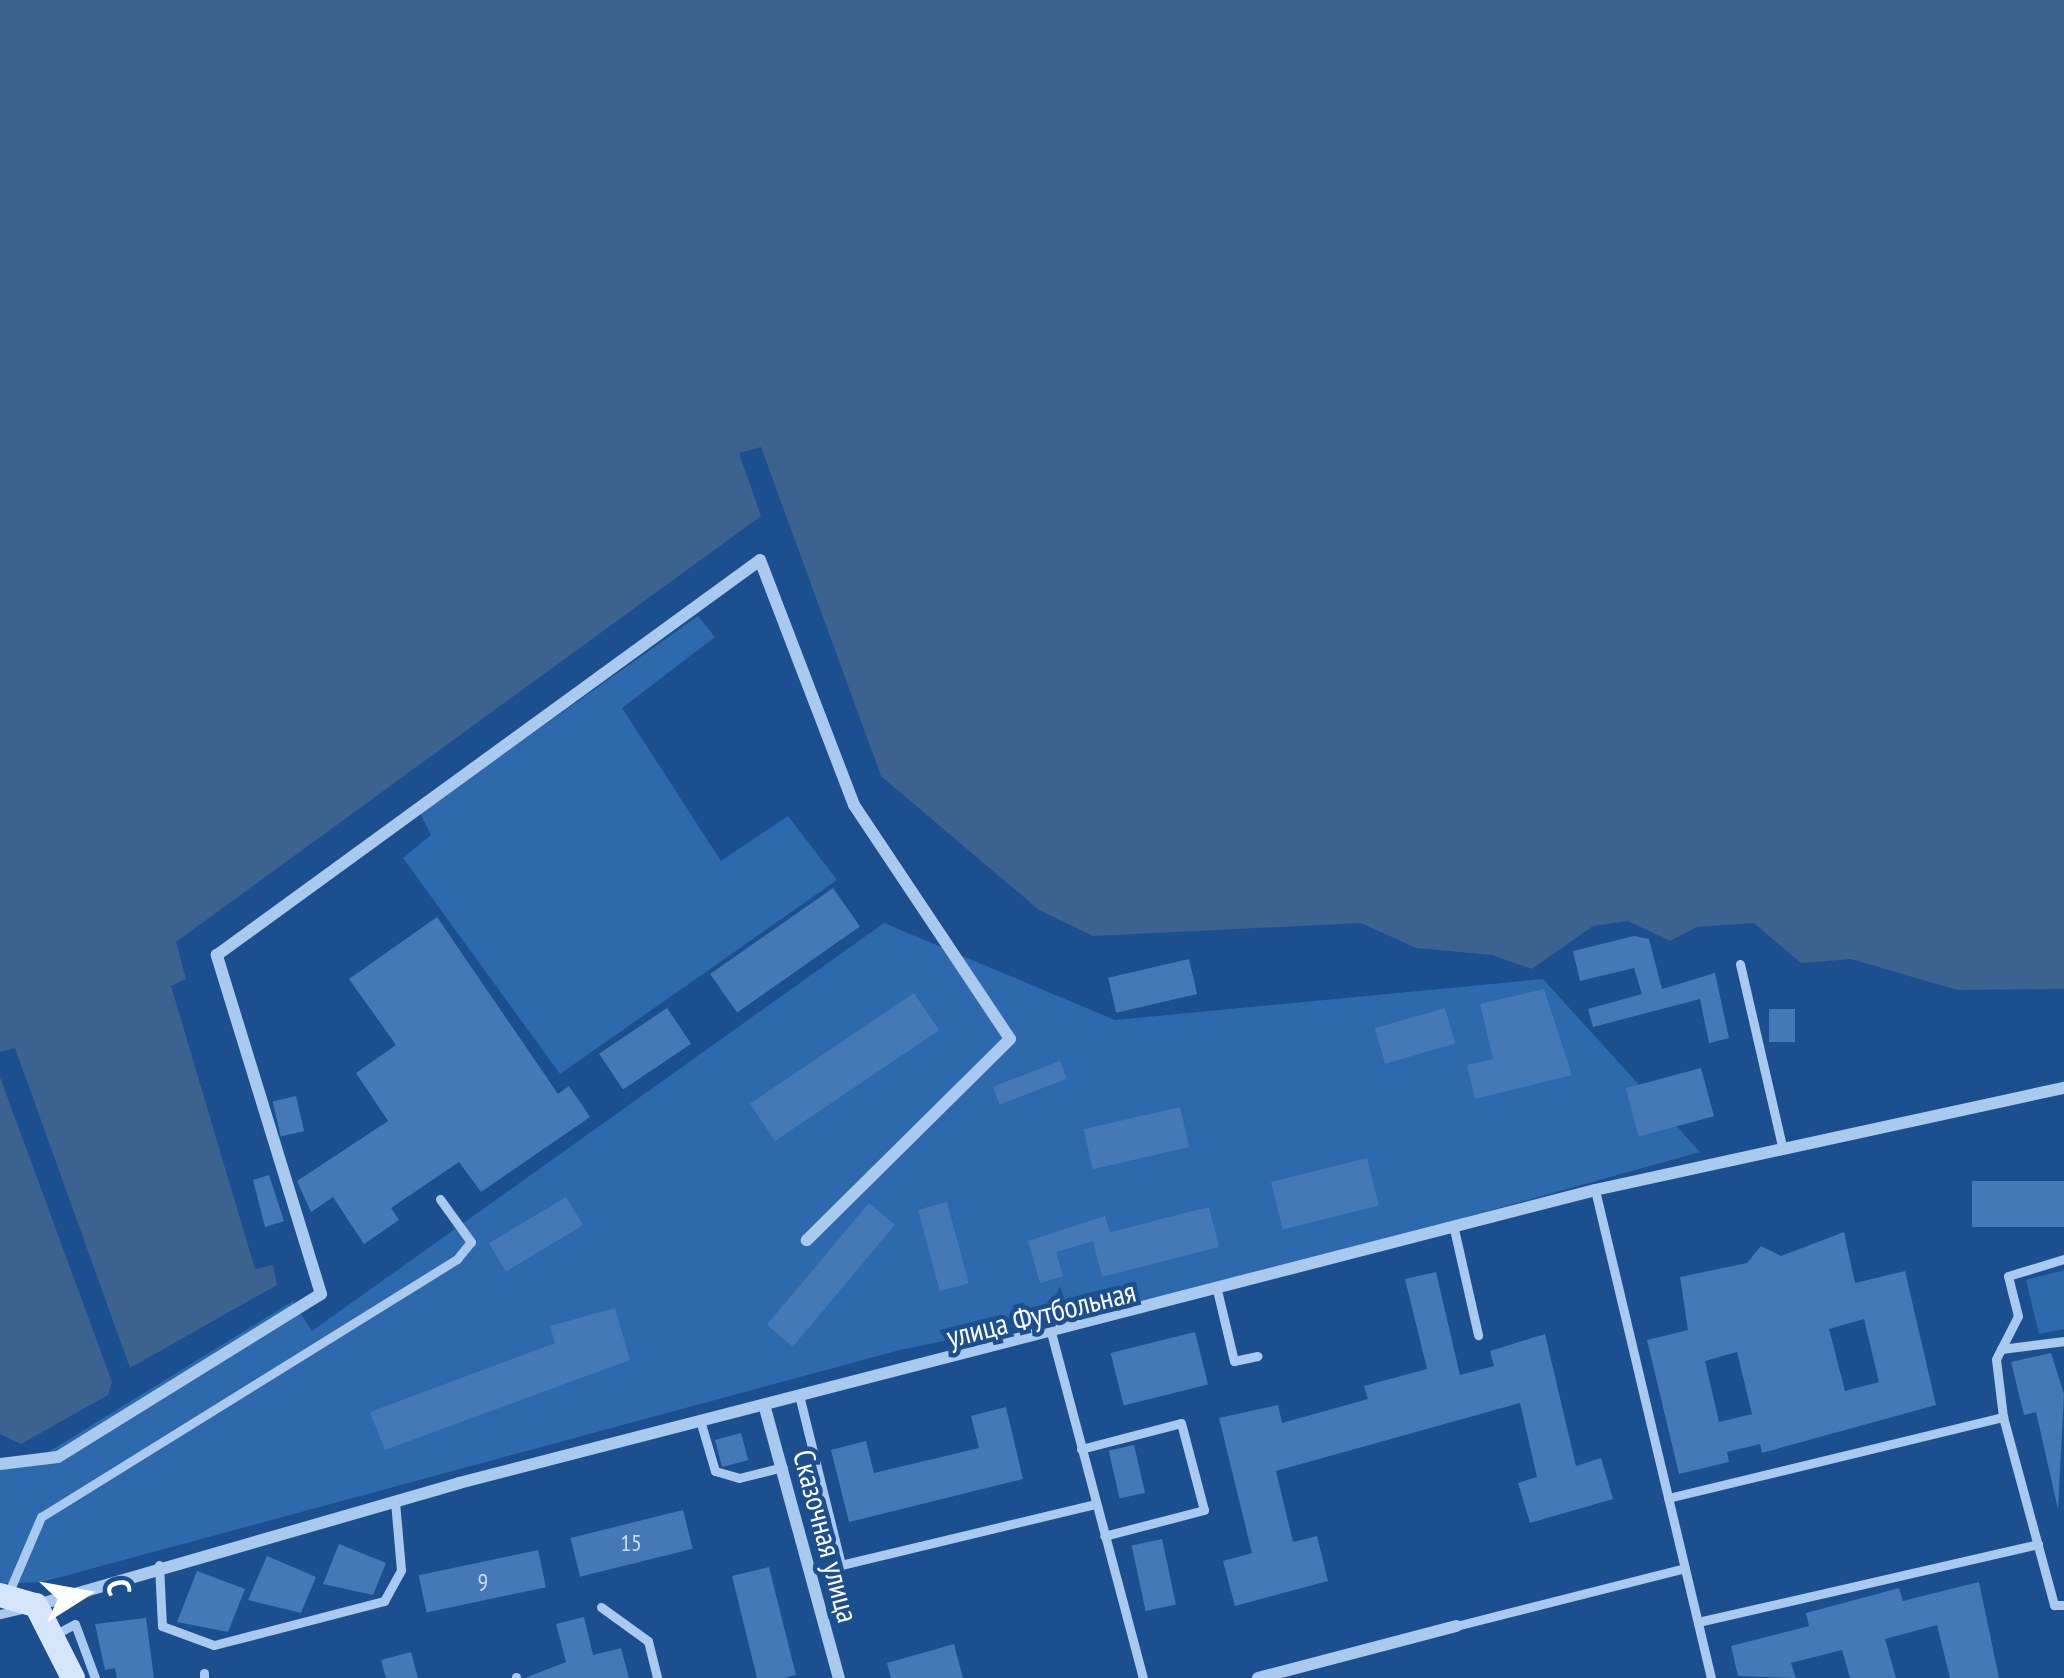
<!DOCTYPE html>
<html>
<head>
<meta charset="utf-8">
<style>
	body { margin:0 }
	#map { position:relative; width:2064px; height:1678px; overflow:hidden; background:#1b4f8f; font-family:"PT Sans Narrow",sans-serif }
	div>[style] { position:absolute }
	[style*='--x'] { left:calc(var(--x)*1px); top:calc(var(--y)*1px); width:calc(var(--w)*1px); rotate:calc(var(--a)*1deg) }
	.green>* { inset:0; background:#2e69ad }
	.water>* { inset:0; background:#3c6290 }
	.building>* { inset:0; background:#4478b7; transform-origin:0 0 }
	.service>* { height:9px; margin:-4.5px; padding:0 4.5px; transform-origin:4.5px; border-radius:4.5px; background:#a9c9ee }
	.minor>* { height:12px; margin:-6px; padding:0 6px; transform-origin:6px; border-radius:6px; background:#a9c9ee }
	.secondary>* { height:24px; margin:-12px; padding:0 12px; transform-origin:12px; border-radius:12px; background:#d6e6fa }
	span { translate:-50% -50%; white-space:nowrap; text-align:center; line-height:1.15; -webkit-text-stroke:9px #1b4f8f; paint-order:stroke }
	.number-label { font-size:24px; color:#d0dded }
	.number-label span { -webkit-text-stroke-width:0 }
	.street-label { font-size:30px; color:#fff }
	.north { position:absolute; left:24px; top:1534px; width:120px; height:120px; -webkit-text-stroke:9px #1b4f8f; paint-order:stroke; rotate:79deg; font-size:33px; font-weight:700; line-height:48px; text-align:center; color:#fff }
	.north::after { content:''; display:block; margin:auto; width:42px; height:54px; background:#fff; clip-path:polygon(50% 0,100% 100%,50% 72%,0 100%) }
</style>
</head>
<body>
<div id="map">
	<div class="green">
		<i style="clip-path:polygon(698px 616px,715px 637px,622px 708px,721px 861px,788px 816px,837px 880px,560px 1074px,403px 858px,431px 835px,420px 813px)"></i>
		<i style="clip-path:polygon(884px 923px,1115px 1020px,1543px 979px,1700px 1152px,1241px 1280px,900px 1350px,42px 1582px,0 1584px,0 1468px,37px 1459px,293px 1301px,312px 1331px)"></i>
		<i style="clip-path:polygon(2064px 1270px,2064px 1329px,2039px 1334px,2026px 1280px)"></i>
	</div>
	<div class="water">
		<i style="clip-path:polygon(0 0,2064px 0,2064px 989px,1957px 990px,1851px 959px,1801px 963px,1754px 923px,1697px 927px,1670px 941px,1628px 921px,1593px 926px,1532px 969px,1492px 955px,1416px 948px,1361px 923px,1093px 936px,1039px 910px,881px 776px,761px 447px,739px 453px,761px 516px,176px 942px,186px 979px,171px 986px,255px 1269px,273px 1265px,277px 1285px,130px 1368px,15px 1048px,0 1052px)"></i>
		<i style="clip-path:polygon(0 1077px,112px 1382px,108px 1395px,21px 1444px,0 1434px)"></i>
	</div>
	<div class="building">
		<i style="left:833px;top:888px;width:47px;height:150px;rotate:55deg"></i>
		<i style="clip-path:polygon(437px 917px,558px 1094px,569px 1086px,590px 1117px,481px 1192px,459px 1162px,391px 1208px,399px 1220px,364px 1244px,333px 1197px,311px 1212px,297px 1181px,388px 1121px,356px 1073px,396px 1045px,349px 979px)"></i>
		<i style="clip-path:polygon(1634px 936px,1649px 939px,1662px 989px,1715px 973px,1729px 1038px,1709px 1043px,1700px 999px,1593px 1027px,1588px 1009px,1642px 994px,1634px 968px,1580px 981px,1573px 951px)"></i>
		<i style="left:1189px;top:959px;width:36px;height:83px;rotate:77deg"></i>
		<i style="clip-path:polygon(1544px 989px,1572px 1075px,1475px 1099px,1467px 1065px,1493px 1059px,1480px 1004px)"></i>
		<i style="left:914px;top:993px;width:45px;height:198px;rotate:56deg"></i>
		<i style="left:667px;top:1008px;width:43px;height:82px;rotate:56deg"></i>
		<i style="left:1445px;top:1008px;width:37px;height:73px;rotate:74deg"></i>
		<i style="left:1769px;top:1009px;width:26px;height:33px"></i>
		<i style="left:1060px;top:1061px;width:19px;height:72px;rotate:69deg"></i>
		<i style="left:1701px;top:1068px;width:50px;height:78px;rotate:75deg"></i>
		<i style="left:296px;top:1096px;width:36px;height:24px;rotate:77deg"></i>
		<i style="left:1180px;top:1107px;width:41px;height:99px;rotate:77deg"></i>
		<i style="left:1367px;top:1158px;width:49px;height:99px;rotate:76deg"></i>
		<i style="clip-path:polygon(269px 1175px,284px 1221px,265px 1227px,253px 1180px)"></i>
		<i style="left:2064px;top:1181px;width:46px;height:92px;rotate:90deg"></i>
		<i style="left:566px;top:1197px;width:33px;height:90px;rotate:59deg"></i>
		<i style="left:947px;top:1202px;width:84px;height:30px;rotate:75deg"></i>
		<i style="left:869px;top:1203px;width:34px;height:159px;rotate:40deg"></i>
		<i style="clip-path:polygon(1209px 1207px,1219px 1247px,1102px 1277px,1093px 1241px,1056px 1252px,1063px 1276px,1040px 1283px,1028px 1241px,1105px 1216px,1110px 1232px)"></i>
		<i style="clip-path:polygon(evenodd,1844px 1232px,1855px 1283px,1905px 1271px,1936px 1405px,1762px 1453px,1760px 1444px,1727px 1452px,1729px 1462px,1679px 1474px,1647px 1340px,1688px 1330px,1680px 1277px,1747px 1263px,1761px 1246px,1781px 1256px,1844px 1232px,1864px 1319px,1879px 1382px,1845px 1391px,1829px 1329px,1864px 1319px,1844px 1232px,1737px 1352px,1752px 1414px,1719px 1422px,1705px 1361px,1737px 1352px)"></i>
		<i style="clip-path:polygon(1436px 1272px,1460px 1375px,1494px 1366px,1490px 1351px,1545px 1334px,1576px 1466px,1601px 1458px,1613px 1499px,1530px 1523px,1518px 1483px,1537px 1477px,1520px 1403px,1276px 1471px,1293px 1542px,1317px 1536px,1328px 1581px,1235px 1606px,1223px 1561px,1252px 1553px,1219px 1418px,1278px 1405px,1282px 1423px,1368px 1399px,1364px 1386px,1427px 1369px,1405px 1279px)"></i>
		<i style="clip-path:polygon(615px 1308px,630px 1360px,385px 1450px,370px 1412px,555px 1343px,550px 1326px)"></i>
		<i style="left:1195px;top:1332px;width:54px;height:87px;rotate:76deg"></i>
		<i style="clip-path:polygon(2051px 1353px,2064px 1394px,2058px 1509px,2036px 1412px,2024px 1415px,2011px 1362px)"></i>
		<i style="clip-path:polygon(1006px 1407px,1023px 1479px,849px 1522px,831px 1450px,866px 1441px,874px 1473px,979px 1448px,971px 1416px)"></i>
		<i style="left:741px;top:1433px;width:28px;height:27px;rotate:75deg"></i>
		<i style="left:1134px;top:1445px;width:49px;height:26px;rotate:77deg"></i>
		<i style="left:683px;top:1510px;width:40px;height:116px;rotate:76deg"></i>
		<i style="left:1162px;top:1539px;width:67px;height:31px;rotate:78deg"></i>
		<i style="clip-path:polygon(339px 1544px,386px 1563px,373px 1595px,323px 1584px)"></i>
		<i style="left:538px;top:1550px;width:38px;height:122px;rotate:78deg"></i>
		<i style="clip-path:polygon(267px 1556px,316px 1577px,301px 1613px,248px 1600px)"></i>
		<i style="clip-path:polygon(769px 1567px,796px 1675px,783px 1678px,757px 1678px,732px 1576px)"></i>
		<i style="clip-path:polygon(197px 1571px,245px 1589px,228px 1632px,177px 1622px)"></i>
		<i style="clip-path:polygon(1979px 1582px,1999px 1678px,1950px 1678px,1937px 1625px,1885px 1639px,1896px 1678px,1850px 1678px,1842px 1650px,1791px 1663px,1796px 1678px,1738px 1676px,1731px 1646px,1809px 1626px,1806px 1613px,1899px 1588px,1903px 1601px)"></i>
		<i style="clip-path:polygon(584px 1617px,593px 1655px,621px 1648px,629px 1678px,525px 1678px,566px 1662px,556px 1624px)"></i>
		<i style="clip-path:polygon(146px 1618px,154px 1678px,117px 1678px,115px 1668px,105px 1670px,95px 1624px)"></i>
		<i style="clip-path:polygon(954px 1644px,963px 1678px,891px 1678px,887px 1663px)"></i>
		<i style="clip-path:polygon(411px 1652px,418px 1678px,386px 1678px,381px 1660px)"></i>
	</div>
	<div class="service">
		<i style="--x:1740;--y:964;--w:183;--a:77"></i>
		<i style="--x:1595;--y:1190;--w:502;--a:76.63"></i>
		<i style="--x:1454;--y:1229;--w:109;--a:77.2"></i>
		<i style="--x:1218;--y:1294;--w:69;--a:76.6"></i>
		<i style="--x:1234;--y:1361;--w:24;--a:-12"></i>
		<i style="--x:1052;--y:1336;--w:354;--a:75.1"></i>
		<i style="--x:2001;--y:1349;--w:64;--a:-7.2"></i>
		<i style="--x:800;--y:1399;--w:171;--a:76.1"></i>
		<i style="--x:841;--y:1565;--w:262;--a:-13.5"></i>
		<i style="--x:2003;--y:1417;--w:195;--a:74.8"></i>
		<i style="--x:2054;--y:1605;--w:10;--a:0"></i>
		<i style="--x:702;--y:1427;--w:46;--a:73.5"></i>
		<i style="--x:715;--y:1471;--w:25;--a:16"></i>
		<i style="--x:739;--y:1478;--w:45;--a:-14"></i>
		<i style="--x:1081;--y:1449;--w:103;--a:-14.6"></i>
		<i style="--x:1181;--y:1423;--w:90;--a:75.2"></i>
		<i style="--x:1204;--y:1510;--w:103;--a:165.4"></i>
		<i style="--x:1668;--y:1498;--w:345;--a:-13.6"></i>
		<i style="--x:2003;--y:1417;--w:58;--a:-96.9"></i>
		<i style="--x:1996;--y:1359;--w:48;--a:-62.9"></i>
		<i style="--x:2018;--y:1316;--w:41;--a:-104"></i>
		<i style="--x:2008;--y:1276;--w:59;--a:-16.9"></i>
		<i style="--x:159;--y:1565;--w:61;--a:87.2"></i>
		<i style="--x:162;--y:1626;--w:55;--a:20.1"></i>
		<i style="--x:214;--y:1645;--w:176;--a:-14.5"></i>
		<i style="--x:384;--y:1601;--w:35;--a:-61"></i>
		<i style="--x:401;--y:1570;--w:69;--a:-95"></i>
		<i style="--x:8;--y:1594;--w:84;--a:-66.8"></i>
		<i style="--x:41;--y:1517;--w:490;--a:-31.8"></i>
		<i style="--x:457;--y:1259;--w:22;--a:-51"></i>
		<i style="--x:471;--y:1242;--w:53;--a:-125.8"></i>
		<i style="--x:601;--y:1607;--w:58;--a:35.9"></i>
		<i style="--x:648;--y:1641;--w:38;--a:76"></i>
		<i style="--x:0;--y:1614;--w:26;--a:-13"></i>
		<i style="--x:1698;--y:1622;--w:349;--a:-12.9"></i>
		<i style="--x:1456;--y:1626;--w:236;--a:-14.2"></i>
		<i style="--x:56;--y:1634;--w:21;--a:-28"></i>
		<i style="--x:75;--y:1624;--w:58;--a:69.7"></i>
		<i style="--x:516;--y:1677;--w:1;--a:90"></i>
		<i style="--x:204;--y:1678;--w:5;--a:-90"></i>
	</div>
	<div class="minor">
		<i style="--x:765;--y:1408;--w:280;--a:74.7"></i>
		<i style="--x:0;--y:1464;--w:58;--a:-6.9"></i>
		<i style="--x:58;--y:1457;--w:309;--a:-31.8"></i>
		<i style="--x:321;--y:1294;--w:355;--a:-107.1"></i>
		<i style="--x:217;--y:955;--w:671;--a:-36.03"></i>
		<i style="--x:760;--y:560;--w:262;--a:69"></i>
		<i style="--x:854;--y:805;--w:281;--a:56.3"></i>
		<i style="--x:1010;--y:1039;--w:286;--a:135.3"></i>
		<i style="--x:37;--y:1605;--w:439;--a:-16.1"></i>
		<i style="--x:459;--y:1483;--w:1173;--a:-14.46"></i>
		<i style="--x:1595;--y:1190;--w:480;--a:-12.3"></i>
		<i style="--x:1258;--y:1678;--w:205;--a:-14.7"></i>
	</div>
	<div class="secondary">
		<i style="--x:0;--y:1595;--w:37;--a:16"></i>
		<i style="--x:36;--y:1605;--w:82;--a:63.1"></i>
	</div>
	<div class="number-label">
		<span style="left:631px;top:1543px">15</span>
		<span style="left:483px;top:1582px">9</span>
	</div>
	<div class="street-label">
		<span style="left:1041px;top:1314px;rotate:-14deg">улица Футбольная</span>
		<span style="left:826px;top:1536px;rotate:75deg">Сказочная улица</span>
	</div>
	<div class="north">С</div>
</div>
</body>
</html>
